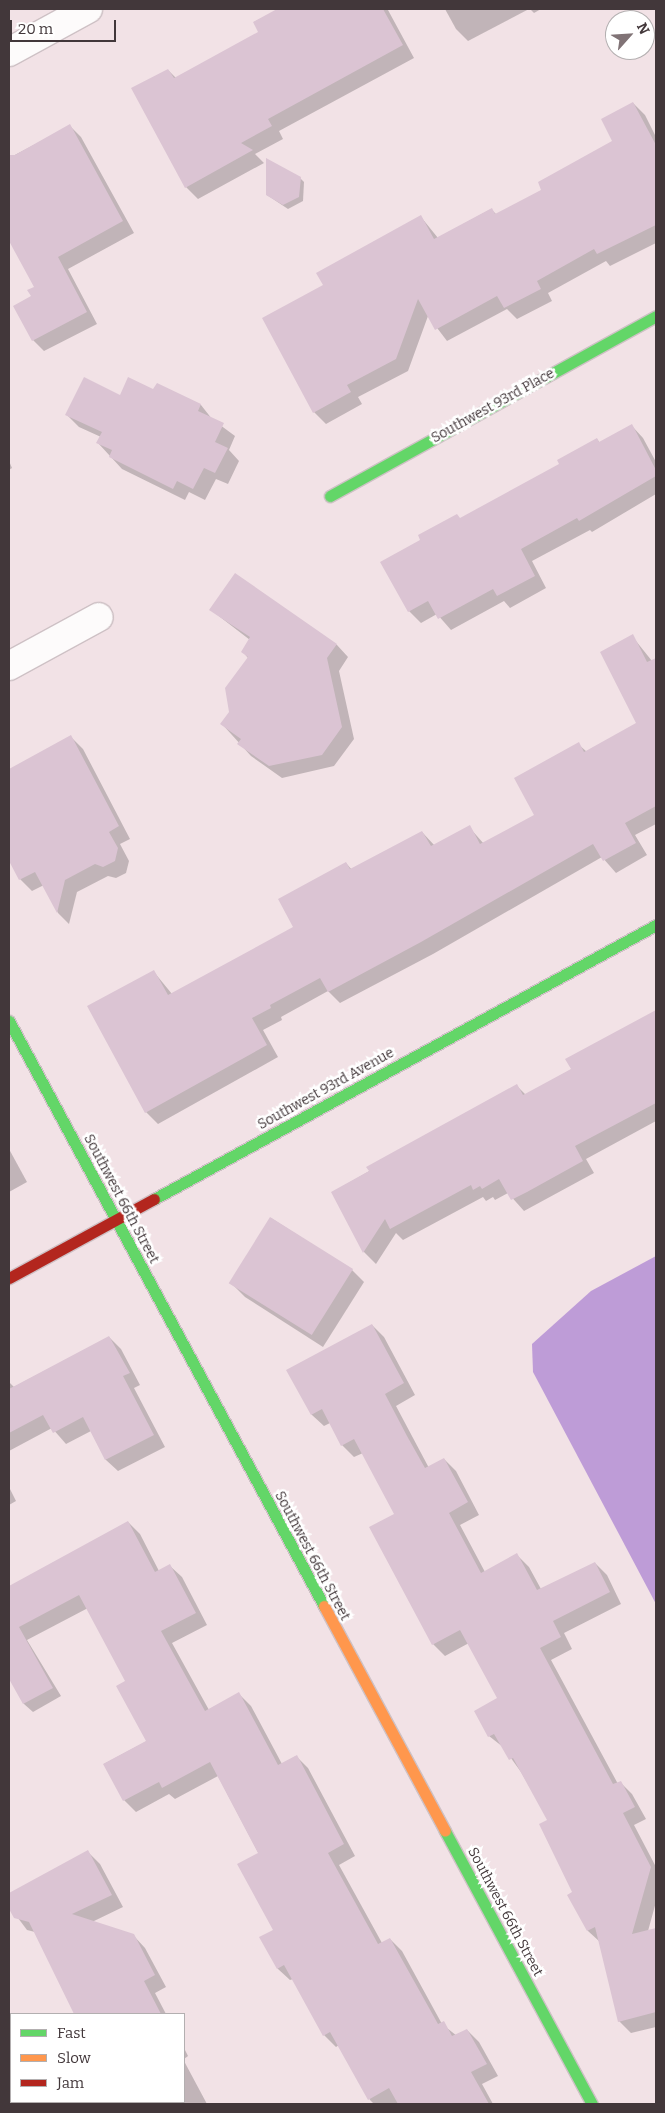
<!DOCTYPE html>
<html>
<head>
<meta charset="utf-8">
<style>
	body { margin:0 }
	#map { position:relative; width:665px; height:2113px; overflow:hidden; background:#f2e2e6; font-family:Bitter,serif }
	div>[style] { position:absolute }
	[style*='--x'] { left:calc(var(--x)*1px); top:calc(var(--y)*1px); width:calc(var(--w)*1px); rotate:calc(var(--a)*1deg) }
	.water>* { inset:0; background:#be9cd7 }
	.shadow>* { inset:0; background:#0003 }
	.building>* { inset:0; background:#dbc4d3; transform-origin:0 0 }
	.roads { filter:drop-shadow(1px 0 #cec1c5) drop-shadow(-1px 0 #cec1c5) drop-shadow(0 1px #cec1c5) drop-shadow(0 -1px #cec1c5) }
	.street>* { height:28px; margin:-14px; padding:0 14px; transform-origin:14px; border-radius:14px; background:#fdfbfb }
	.fast>* { height:11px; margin:-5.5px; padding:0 5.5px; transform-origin:5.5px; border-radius:5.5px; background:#63d668 }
	.slow>* { height:11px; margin:-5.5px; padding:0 5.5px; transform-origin:5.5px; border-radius:5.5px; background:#ff974d }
	.jam>* { height:11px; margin:-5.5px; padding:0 5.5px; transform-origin:5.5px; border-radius:5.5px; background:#b3261e }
	span { translate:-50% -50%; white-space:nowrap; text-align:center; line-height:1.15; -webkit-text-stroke:5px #fff; paint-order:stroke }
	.street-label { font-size:14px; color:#42373a }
	.frame { position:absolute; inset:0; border:10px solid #42373a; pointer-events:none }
	.legend { position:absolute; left:10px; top:2013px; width:175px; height:90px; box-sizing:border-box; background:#fff; border:1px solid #b3afb0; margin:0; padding:6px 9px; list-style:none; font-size:15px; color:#42373a }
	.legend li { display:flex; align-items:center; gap:10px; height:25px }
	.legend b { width:25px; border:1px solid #b3afb0 }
	.north { position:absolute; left:605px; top:10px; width:50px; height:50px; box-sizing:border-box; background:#fff; border:1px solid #b3afb0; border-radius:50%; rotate:64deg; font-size:14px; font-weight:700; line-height:20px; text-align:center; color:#42373a }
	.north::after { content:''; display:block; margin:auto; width:18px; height:22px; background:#807376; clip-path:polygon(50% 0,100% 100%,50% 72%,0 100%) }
	.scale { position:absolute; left:10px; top:20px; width:106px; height:22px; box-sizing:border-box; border:2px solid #42373a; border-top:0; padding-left:6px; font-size:15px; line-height:18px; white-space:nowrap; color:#42373a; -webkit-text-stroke:4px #fff; paint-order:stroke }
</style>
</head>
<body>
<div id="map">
	<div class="water">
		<i style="clip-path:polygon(656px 1256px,656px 1604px,533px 1372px,532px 1344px,591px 1291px)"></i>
	</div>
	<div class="shadow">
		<i style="clip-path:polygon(280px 9px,391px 9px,388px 10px,414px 58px,279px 131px,283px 139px,255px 154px,264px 163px,198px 199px,186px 187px,168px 70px,176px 78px,260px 33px,254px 22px)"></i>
		<i style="clip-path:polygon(445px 9px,529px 9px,468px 41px,456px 29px)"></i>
		<i style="clip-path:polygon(530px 9px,541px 9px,534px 13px)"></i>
		<i style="clip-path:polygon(633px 103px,645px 115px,656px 137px,656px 243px,610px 266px,606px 261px,548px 293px,552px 301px,517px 319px,507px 309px,447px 341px,428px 316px,408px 371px,358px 397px,362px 404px,326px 424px,314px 412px,324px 286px,421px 217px,438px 238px,491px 209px,497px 215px,542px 190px,614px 142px)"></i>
		<i style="clip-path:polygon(70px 126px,81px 137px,134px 233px,68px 269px,97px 324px,44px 351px,33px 340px,36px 287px,9px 238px,9px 158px)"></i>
		<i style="clip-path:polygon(300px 178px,304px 182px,303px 201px,288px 209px,267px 195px)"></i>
		<i style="clip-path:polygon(157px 384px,201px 405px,212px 419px,235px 436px,229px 450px,239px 461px,228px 484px,216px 479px,205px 500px,189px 492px,185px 500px,122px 469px,98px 443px,101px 437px,79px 427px,67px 415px,120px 396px,154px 391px)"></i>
		<i style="clip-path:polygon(632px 426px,643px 438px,656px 462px,656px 494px,592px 532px,590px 530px,532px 561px,546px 588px,510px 608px,504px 601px,451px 630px,437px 614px,421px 623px,409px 611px,461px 519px,560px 465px,597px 439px,600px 443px)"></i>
		<i style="clip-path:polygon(9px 461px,12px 468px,9px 470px)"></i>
		<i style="clip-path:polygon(235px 575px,337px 645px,348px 657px,339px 671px,354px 739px,334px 766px,282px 778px,251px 756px,222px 724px,230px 713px,248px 658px,243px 652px,250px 640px,211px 610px)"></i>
		<i style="clip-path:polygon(632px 636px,656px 666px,656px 824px,635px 835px,647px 855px,616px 873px,602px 857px,433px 954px,340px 1003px,328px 991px,281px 1017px,282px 1020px,263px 1030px,278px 1057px,158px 1124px,146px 1112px,154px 972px,172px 994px,295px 928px,346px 863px,352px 870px,422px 832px,435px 846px,469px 827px,484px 844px,536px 815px,578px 744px,587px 752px,637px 724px)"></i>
		<i style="clip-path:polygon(71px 737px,83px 749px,130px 839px,120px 844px,129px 861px,126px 873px,116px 878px,108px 876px,77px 892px,69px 924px,58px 913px,44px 885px,32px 891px,20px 879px,9px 859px,9px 770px)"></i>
		<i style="clip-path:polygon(656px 1011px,656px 1121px,586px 1159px,594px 1173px,524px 1211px,508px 1193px,495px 1200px,493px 1197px,486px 1201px,483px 1197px,403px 1240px,396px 1233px,376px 1264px,364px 1252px,333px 1192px,517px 1086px,526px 1095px,572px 1069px,567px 1059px)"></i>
		<i style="clip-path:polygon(9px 1149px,27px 1182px,9px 1192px)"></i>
		<i style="clip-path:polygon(271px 1218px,352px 1270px,364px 1282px,323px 1347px,245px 1297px,233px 1285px)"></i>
		<i style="clip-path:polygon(372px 1325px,384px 1337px,415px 1395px,396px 1406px,429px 1468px,444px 1459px,456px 1471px,479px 1515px,460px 1525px,485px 1572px,517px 1555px,529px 1567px,541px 1589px,595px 1563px,607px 1575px,621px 1604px,564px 1633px,572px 1649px,551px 1660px,618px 1784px,620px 1782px,632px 1794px,646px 1819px,634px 1825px,656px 1867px,656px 1902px,648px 1931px,656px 1929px,656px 2027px,631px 2033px,619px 2021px,600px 1942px,588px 1931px,569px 1895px,574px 1892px,549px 1820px,521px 1772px,503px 1747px,489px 1736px,499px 1699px,469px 1643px,445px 1656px,433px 1644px,396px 1515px,363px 1453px,354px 1457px,342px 1445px,330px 1423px,324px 1426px,312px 1415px,288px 1370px)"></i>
		<i style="clip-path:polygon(109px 1337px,121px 1349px,140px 1385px,134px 1388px,165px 1447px,118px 1471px,106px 1460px,91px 1431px,66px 1444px,52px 1428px,9px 1451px,9px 1382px,14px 1387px)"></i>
		<i style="clip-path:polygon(9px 1487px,16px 1501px,9px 1505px)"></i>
		<i style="clip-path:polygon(128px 1522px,140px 1534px,159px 1571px,170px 1566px,182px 1577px,207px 1625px,172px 1643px,209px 1710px,239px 1694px,251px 1706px,282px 1764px,296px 1756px,308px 1768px,355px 1856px,339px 1865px,382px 1943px,390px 1939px,402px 1951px,442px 2024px,457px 2036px,467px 2030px,479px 2042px,498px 2076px,482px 2084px,493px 2104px,374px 2104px,370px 2100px,339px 2045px,336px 2047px,324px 2035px,293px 1979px,290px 1980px,278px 1969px,261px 1938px,274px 1930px,259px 1854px,218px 1776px,175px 1799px,169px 1794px,136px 1812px,124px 1800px,104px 1764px,147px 1741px,127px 1682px,88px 1608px,27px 1640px,61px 1696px,33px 1712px,24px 1704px,9px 1676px,9px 1587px)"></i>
		<i style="clip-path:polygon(88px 1852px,100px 1864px,123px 1907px,92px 1922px,133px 1935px,145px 1948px,166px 1987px,155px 1993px,166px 2014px,75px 2014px,35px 1932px,27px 1930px,9px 1906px,9px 1894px)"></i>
		<i style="clip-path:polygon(184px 2048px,188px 2056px,184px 2059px)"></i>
		<i style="clip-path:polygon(184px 2061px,207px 2104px,85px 2102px,184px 2102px)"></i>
	</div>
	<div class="building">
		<i style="clip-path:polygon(277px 9px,383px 9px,403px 45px,268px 119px,272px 126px,241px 143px,253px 150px,185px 188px,131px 88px,168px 69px,174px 78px,258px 32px,253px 22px)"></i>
		<i style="clip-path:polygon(633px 102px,656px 145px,656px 225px,597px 254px,594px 249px,537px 281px,541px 289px,504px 308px,497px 296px,435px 330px,418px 299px,396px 359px,347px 385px,351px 392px,313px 413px,262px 318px,323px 285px,316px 273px,421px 215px,434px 239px,492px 208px,495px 214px,541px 190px,538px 182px,612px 141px,601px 119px)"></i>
		<i style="clip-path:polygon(70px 124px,123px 221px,58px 257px,87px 312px,32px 341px,13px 306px,31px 296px,27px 290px,34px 287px,9px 241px,9px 155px,15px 155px)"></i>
		<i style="clip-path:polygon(266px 158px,301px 177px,299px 197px,283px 205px,266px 195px)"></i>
		<i style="clip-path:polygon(84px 377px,120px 395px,128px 377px,153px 389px,157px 383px,201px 404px,198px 411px,224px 423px,215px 442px,228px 448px,215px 473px,204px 468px,193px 489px,177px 481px,173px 489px,109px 457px,112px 450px,96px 443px,102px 432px,65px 415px)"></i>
		<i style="clip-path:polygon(632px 424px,656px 470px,656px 476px,579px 521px,577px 518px,521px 549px,535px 576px,497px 596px,493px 589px,438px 619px,428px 601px,408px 612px,380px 562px,420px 540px,418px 535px,457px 514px,460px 518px,559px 464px,557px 460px,597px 438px,599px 442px)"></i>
		<i style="clip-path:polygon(235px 573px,337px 644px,327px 658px,342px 727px,322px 755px,269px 766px,237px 744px,241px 739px,220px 724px,229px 712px,225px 688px,248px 657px,241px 652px,250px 637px,209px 610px)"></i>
		<i style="clip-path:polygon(633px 634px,647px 662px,656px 658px,656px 806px,625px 823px,636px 843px,603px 861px,593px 844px,421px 942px,328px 992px,320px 978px,270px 1005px,271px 1008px,252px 1018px,267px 1045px,145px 1113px,87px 1006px,154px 970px,168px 995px,293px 927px,278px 899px,346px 862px,350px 869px,422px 831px,431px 846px,470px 825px,480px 844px,534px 815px,514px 778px,579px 742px,584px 752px,636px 723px,600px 652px)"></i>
		<i style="clip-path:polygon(71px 735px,119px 826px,109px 832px,118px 848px,115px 861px,103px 867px,95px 864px,65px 880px,57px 913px,35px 872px,19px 880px,9px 861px,9px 769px)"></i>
		<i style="clip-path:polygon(656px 1010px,656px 1103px,575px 1146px,583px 1161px,527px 1192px,511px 1200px,499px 1179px,482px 1189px,480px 1186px,473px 1190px,471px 1185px,390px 1229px,385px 1219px,363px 1253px,331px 1192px,369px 1171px,366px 1167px,517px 1084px,523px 1095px,571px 1069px,565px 1059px)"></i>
		<i style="left:270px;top:1217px;width:98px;height:78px;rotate:32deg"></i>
		<i style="clip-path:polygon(372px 1324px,404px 1383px,385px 1394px,407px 1436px,425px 1468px,444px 1458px,468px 1502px,449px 1513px,481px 1573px,517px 1553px,537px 1590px,595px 1562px,610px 1592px,553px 1621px,561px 1637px,540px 1648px,613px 1784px,621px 1781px,635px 1807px,623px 1813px,651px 1867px,632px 1934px,656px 1928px,656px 2012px,618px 2022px,595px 1927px,587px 1931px,567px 1895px,572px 1892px,539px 1824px,547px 1820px,513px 1758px,509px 1760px,494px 1734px,488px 1737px,474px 1711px,497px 1698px,460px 1630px,432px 1645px,369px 1527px,394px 1514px,354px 1439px,341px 1446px,322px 1409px,311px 1415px,286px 1370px)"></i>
		<i style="clip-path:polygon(109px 1336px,130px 1373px,123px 1376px,154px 1435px,105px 1460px,83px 1417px,53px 1433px,43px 1415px,9px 1433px,9px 1389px)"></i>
		<i style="clip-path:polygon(128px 1521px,155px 1572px,170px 1564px,196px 1613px,161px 1631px,205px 1711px,239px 1692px,278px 1765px,297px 1755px,344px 1844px,328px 1853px,378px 1944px,390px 1938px,438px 2024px,444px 2021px,452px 2036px,467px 2029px,487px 2064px,471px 2072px,489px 2104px,398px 2104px,389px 2088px,368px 2100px,330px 2032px,323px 2036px,284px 1965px,277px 1969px,259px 1937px,273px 1930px,237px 1864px,258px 1853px,210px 1762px,162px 1788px,159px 1782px,123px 1801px,103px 1764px,146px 1741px,116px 1686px,125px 1681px,79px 1595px,19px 1627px,53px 1688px,23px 1704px,9px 1679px,9px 1586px)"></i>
		<i style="clip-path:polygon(88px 1850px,112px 1895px,72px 1914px,134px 1934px,155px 1975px,144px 1981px,161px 2014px,74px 2014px,29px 1922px,14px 1918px,9px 1909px,9px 1893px)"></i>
	</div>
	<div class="roads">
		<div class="street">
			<i style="--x:9;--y:52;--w:90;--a:-28.6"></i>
			<i style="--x:9;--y:666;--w:102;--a:-28.6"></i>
		</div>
		<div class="fast">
			<i style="--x:330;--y:496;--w:372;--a:-28.9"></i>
			<i style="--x:9;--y:1021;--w:664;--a:61.7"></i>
			<i style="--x:154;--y:1199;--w:572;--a:-28.63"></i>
			<i style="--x:445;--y:1831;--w:310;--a:61.7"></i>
		</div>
		<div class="slow">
			<i style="--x:324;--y:1606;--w:255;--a:61.7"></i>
		</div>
		<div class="jam">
			<i style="--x:9;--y:1278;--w:165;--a:-28.6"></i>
		</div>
	</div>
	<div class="street-label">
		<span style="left:493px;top:406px;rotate:-29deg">Southwest 93rd Place</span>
		<span style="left:326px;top:1089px;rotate:-29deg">Southwest 93rd Avenue</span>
		<span style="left:121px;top:1199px;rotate:62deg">Southwest 66th Street</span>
		<span style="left:312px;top:1556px;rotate:62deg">Southwest 66th Street</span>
		<span style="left:505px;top:1912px;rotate:62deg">Southwest 66th Street</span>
	</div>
	<div class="frame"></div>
	<ul class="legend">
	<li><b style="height:6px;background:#63d668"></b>Fast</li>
	<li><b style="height:6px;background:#ff974d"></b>Slow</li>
	<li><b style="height:6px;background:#b3261e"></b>Jam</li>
	</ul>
	<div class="north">N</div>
	<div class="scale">20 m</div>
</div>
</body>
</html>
